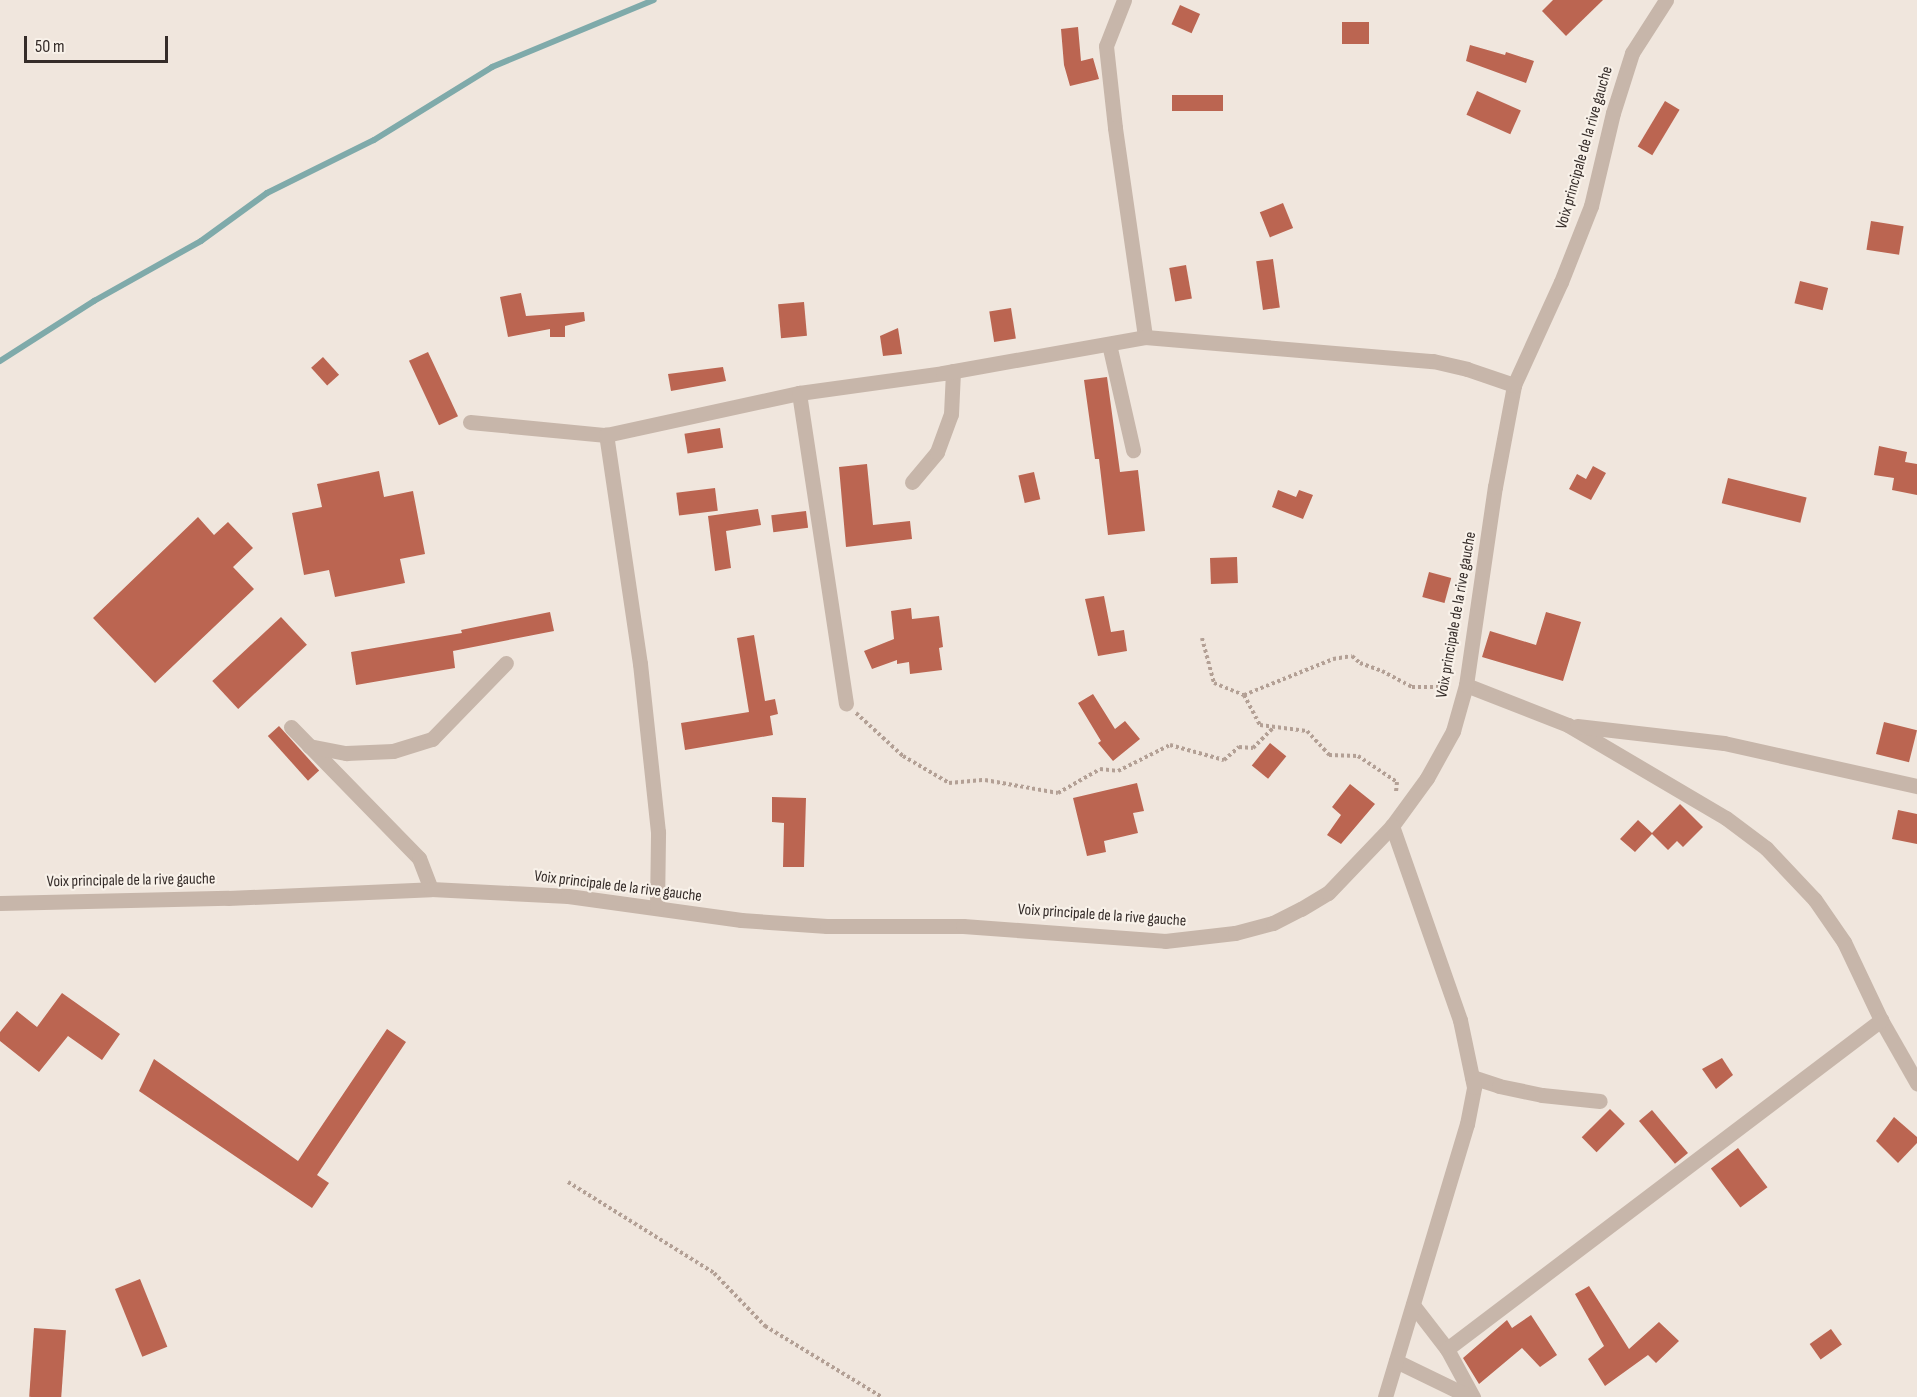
<!DOCTYPE html>
<html>
<head>
<meta charset="utf-8">
<style>
	body { margin:0 }
	#map { position:relative; width:1917px; height:1397px; overflow:hidden; background:#f0e6dd; font-family:"Sofia Sans Condensed",sans-serif }
	div>[style] { position:absolute }
	[style*='--x'] { left:calc(var(--x)*1px); top:calc(var(--y)*1px); width:calc(var(--w)*1px); rotate:calc(var(--a)*1deg) }
	.stream>* { height:6px; margin:-3px; padding:0 3px; transform-origin:3px; border-radius:3px; background:#7faaaa }
	.building>* { inset:0; background:#bb6551; transform-origin:0 0 }
	.path>* { height:4px; margin-top:-2px; transform-origin:0; background:repeating-linear-gradient(90deg,#b3a095 0 3px,transparent 0 6px) }
	.minor>* { height:15px; margin:-7.5px; padding:0 7.5px; transform-origin:7.5px; border-radius:7.5px; background:#c7b6aa }
	span { translate:-50% -50%; white-space:nowrap; text-align:center; line-height:1.15; -webkit-text-stroke:4.5px #f8f1e9; paint-order:stroke }
	.street-label { font-size:16px; color:#352c29 }
	.scale { position:absolute; left:24px; top:36px; width:144px; height:27px; box-sizing:border-box; border:3px solid #352c29; border-top:0; padding-left:8px; font-size:18px; line-height:21px; white-space:nowrap; color:#352c29; -webkit-text-stroke:4px #f8f1e9; paint-order:stroke }
</style>
</head>
<body>
<div id="map">
	<div class="stream">
		<i style="--x:0;--y:361;--w:112;--a:-32.6"></i>
		<i style="--x:94;--y:301;--w:123;--a:-29.3"></i>
		<i style="--x:201;--y:241;--w:82;--a:-36"></i>
		<i style="--x:267;--y:193;--w:119;--a:-26.4"></i>
		<i style="--x:374;--y:140;--w:139;--a:-31.7"></i>
		<i style="--x:492;--y:67;--w:175;--a:-22.5"></i>
	</div>
	<div class="building">
		<i style="clip-path:polygon(1553px 0,1603px 0,1566px 36px,1542px 11px)"></i>
		<i style="left:1180px;top:5px;width:22px;height:21px;rotate:24deg"></i>
		<i style="left:1369px;top:22px;width:22px;height:27px;rotate:90deg"></i>
		<i style="clip-path:polygon(1078px 27px,1081px 61px,1093px 58px,1099px 79px,1070px 86px,1064px 65px,1061px 29px)"></i>
		<i style="clip-path:polygon(1470px 45px,1505px 55px,1506px 52px,1534px 61px,1526px 83px,1466px 61px)"></i>
		<i style="left:1477px;top:91px;width:48px;height:26px;rotate:24deg"></i>
		<i style="left:1172px;top:95px;width:51px;height:16px"></i>
		<i style="left:1665px;top:101px;width:17px;height:53px;rotate:31deg"></i>
		<i style="left:1283px;top:203px;width:27px;height:25px;rotate:68deg"></i>
		<i style="left:1871px;top:221px;width:33px;height:29px;rotate:9deg"></i>
		<i style="left:1273px;top:259px;width:49px;height:17px;rotate:82deg"></i>
		<i style="left:1186px;top:265px;width:34px;height:17px;rotate:80deg"></i>
		<i style="left:1800px;top:281px;width:29px;height:23px;rotate:14deg"></i>
		<i style="clip-path:polygon(521px 293px,526px 316px,584px 312px,585px 321px,565px 326px,565px 337px,550px 337px,550px 329px,508px 337px,500px 297px)"></i>
		<i style="left:804px;top:302px;width:34px;height:26px;rotate:85deg"></i>
		<i style="left:1011px;top:308px;width:31px;height:22px;rotate:81deg"></i>
		<i style="clip-path:polygon(898px 328px,902px 354px,883px 356px,880px 336px)"></i>
		<i style="left:428px;top:352px;width:71px;height:21px;rotate:65deg"></i>
		<i style="left:323px;top:357px;width:24px;height:16px;rotate:48deg"></i>
		<i style="clip-path:polygon(723px 367px,726px 381px,671px 391px,668px 374px)"></i>
		<i style="clip-path:polygon(1107px 377px,1120px 472px,1138px 470px,1145px 531px,1108px 535px,1099px 459px,1095px 459px,1084px 380px)"></i>
		<i style="left:720px;top:428px;width:20px;height:36px;rotate:81deg"></i>
		<i style="clip-path:polygon(1879px 446px,1907px 452px,1905px 462px,1917px 464px,1917px 495px,1892px 490px,1894px 478px,1874px 475px)"></i>
		<i style="clip-path:polygon(867px 464px,873px 525px,910px 521px,912px 539px,846px 547px,839px 467px)"></i>
		<i style="clip-path:polygon(1593px 466px,1606px 473px,1591px 500px,1569px 489px,1577px 474px,1586px 479px)"></i>
		<i style="clip-path:polygon(379px 471px,384px 497px,413px 491px,425px 554px,400px 559px,405px 583px,335px 597px,329px 570px,304px 575px,292px 513px,322px 507px,317px 484px)"></i>
		<i style="left:1034px;top:472px;width:28px;height:16px;rotate:77deg"></i>
		<i style="left:1728px;top:478px;width:81px;height:26px;rotate:14deg"></i>
		<i style="left:715px;top:488px;width:23px;height:39px;rotate:83deg"></i>
		<i style="clip-path:polygon(1278px 490px,1296px 497px,1299px 490px,1313px 495px,1303px 519px,1272px 507px)"></i>
		<i style="clip-path:polygon(758px 509px,761px 525px,726px 531px,731px 568px,715px 571px,708px 516px)"></i>
		<i style="left:806px;top:511px;width:17px;height:35px;rotate:83deg"></i>
		<i style="clip-path:polygon(198px 517px,214px 535px,228px 522px,253px 548px,233px 567px,254px 589px,155px 683px,93px 618px)"></i>
		<i style="left:1237px;top:557px;width:26px;height:27px;rotate:88deg"></i>
		<i style="left:1429px;top:572px;width:23px;height:26px;rotate:15deg"></i>
		<i style="clip-path:polygon(1104px 596px,1111px 632px,1124px 630px,1127px 651px,1098px 656px,1085px 599px)"></i>
		<i style="clip-path:polygon(911px 608px,912px 619px,939px 616px,943px 647px,939px 648px,942px 670px,910px 674px,909px 662px,897px 664px,897px 660px,872px 669px,864px 651px,894px 639px,891px 611px)"></i>
		<i style="clip-path:polygon(550px 612px,554px 631px,453px 651px,455px 668px,356px 685px,351px 652px,462px 633px,461px 630px)"></i>
		<i style="clip-path:polygon(1546px 612px,1581px 622px,1563px 681px,1482px 657px,1490px 631px,1536px 645px)"></i>
		<i style="left:281px;top:617px;width:38px;height:94px;rotate:47deg"></i>
		<i style="clip-path:polygon(754px 635px,765px 701px,775px 699px,778px 714px,770px 716px,773px 735px,685px 750px,681px 723px,749px 712px,737px 638px)"></i>
		<i style="clip-path:polygon(1093px 694px,1115px 729px,1125px 721px,1140px 739px,1113px 761px,1098px 743px,1101px 741px,1078px 703px)"></i>
		<i style="left:1884px;top:722px;width:34px;height:33px;rotate:14deg"></i>
		<i style="left:279px;top:726px;width:60px;height:15px;rotate:48deg"></i>
		<i style="left:1270px;top:743px;width:21px;height:29px;rotate:39deg"></i>
		<i style="clip-path:polygon(1137px 783px,1144px 811px,1133px 813px,1138px 833px,1104px 841px,1106px 852px,1087px 856px,1073px 798px)"></i>
		<i style="clip-path:polygon(1350px 784px,1375px 804px,1341px 844px,1327px 835px,1341px 815px,1332px 807px)"></i>
		<i style="clip-path:polygon(772px 797px,806px 798px,804px 867px,783px 867px,784px 823px,772px 822px)"></i>
		<i style="clip-path:polygon(1680px 804px,1703px 827px,1683px 847px,1677px 841px,1668px 850px,1652px 834px,1635px 852px,1620px 839px,1638px 820px,1652px 833px)"></i>
		<i style="clip-path:polygon(1898px 810px,1917px 814px,1917px 844px,1892px 839px)"></i>
		<i style="clip-path:polygon(62px 993px,120px 1034px,102px 1060px,68px 1036px,39px 1072px,0 1041px,0 1032px,17px 1011px,37px 1027px)"></i>
		<i style="clip-path:polygon(387px 1029px,406px 1042px,317px 1175px,329px 1183px,312px 1208px,139px 1091px,154px 1059px,298px 1161px)"></i>
		<i style="clip-path:polygon(1722px 1058px,1733px 1075px,1716px 1089px,1702px 1069px)"></i>
		<i style="left:1610px;top:1109px;width:21px;height:40px;rotate:45deg"></i>
		<i style="left:1652px;top:1110px;width:56px;height:17px;rotate:50deg"></i>
		<i style="clip-path:polygon(1894px 1117px,1917px 1137px,1917px 1143px,1898px 1163px,1876px 1141px)"></i>
		<i style="left:1738px;top:1148px;width:49px;height:34px;rotate:53deg"></i>
		<i style="left:140px;top:1279px;width:73px;height:27px;rotate:68deg"></i>
		<i style="clip-path:polygon(1589px 1286px,1629px 1349px,1659px 1322px,1679px 1341px,1656px 1363px,1648px 1355px,1605px 1386px,1588px 1359px,1604px 1346px,1575px 1294px)"></i>
		<i style="clip-path:polygon(1531px 1315px,1557px 1355px,1540px 1367px,1522px 1348px,1479px 1384px,1463px 1358px,1507px 1320px,1512px 1328px)"></i>
		<i style="left:34px;top:1328px;width:32px;height:69px;rotate:4deg"></i>
		<i style="left:1831px;top:1329px;width:19px;height:26px;rotate:55deg"></i>
	</div>
	<div class="path">
		<i style="--x:1202;--y:638;--w:47;--a:75.1"></i>
		<i style="--x:1214;--y:683;--w:32;--a:22"></i>
		<i style="--x:1244;--y:695;--w:96;--a:-22"></i>
		<i style="--x:1333;--y:659;--w:19;--a:-9"></i>
		<i style="--x:1352;--y:656;--w:11;--a:41"></i>
		<i style="--x:1360;--y:663;--w:23;--a:20"></i>
		<i style="--x:1382;--y:671;--w:34;--a:28"></i>
		<i style="--x:1412;--y:687;--w:37;--a:0"></i>
		<i style="--x:1244;--y:695;--w:34;--a:62"></i>
		<i style="--x:1260;--y:725;--w:47;--a:7.3"></i>
		<i style="--x:1307;--y:731;--w:33;--a:47"></i>
		<i style="--x:1329;--y:755;--w:29;--a:2"></i>
		<i style="--x:1358;--y:756;--w:47;--a:33.7"></i>
		<i style="--x:1397;--y:782;--w:10;--a:96"></i>
		<i style="--x:856;--y:713;--w:64;--a:42.5"></i>
		<i style="--x:903;--y:756;--w:53;--a:30.4"></i>
		<i style="--x:949;--y:783;--w:36;--a:-5"></i>
		<i style="--x:985;--y:780;--w:74;--a:10.1"></i>
		<i style="--x:1058;--y:793;--w:48;--a:-29.7"></i>
		<i style="--x:1100;--y:769;--w:18;--a:6"></i>
		<i style="--x:1118;--y:771;--w:58;--a:-26.6"></i>
		<i style="--x:1170;--y:745;--w:56;--a:15.5"></i>
		<i style="--x:1224;--y:760;--w:20;--a:-41"></i>
		<i style="--x:1239;--y:747;--w:14;--a:4"></i>
		<i style="--x:1253;--y:748;--w:30;--a:-45"></i>
		<i style="--x:568;--y:1182;--w:172;--a:31.9"></i>
		<i style="--x:714;--y:1273;--w:74;--a:46.1"></i>
		<i style="--x:765;--y:1326;--w:137;--a:31.3"></i>
	</div>
	<div class="minor">
		<i style="--x:1124;--y:0;--w:49;--a:111.4"></i>
		<i style="--x:1106;--y:46;--w:82;--a:83.7"></i>
		<i style="--x:1115;--y:128;--w:211;--a:81.8"></i>
		<i style="--x:1109;--y:344;--w:109;--a:77.2"></i>
		<i style="--x:799;--y:393;--w:314;--a:81.4"></i>
		<i style="--x:470;--y:422;--w:137;--a:5.5"></i>
		<i style="--x:912;--y:482;--w:39;--a:-50"></i>
		<i style="--x:937;--y:452;--w:40;--a:-69.8"></i>
		<i style="--x:951;--y:414;--w:43;--a:-87.3"></i>
		<i style="--x:1466;--y:685;--w:110;--a:21.4"></i>
		<i style="--x:1568;--y:725;--w:183;--a:30.5"></i>
		<i style="--x:1726;--y:818;--w:50;--a:36.9"></i>
		<i style="--x:1766;--y:848;--w:71;--a:46.7"></i>
		<i style="--x:1815;--y:900;--w:51;--a:55.4"></i>
		<i style="--x:1844;--y:942;--w:86;--a:64.6"></i>
		<i style="--x:1881;--y:1020;--w:73;--a:60.3"></i>
		<i style="--x:1577;--y:726;--w:148;--a:6.6"></i>
		<i style="--x:1724;--y:743;--w:198;--a:12.6"></i>
		<i style="--x:291;--y:727;--w:183;--a:45.7"></i>
		<i style="--x:419;--y:858;--w:33;--a:69"></i>
		<i style="--x:309;--y:746;--w:38;--a:11"></i>
		<i style="--x:346;--y:753;--w:47;--a:-2.4"></i>
		<i style="--x:393;--y:751;--w:41;--a:-17.1"></i>
		<i style="--x:432;--y:739;--w:106;--a:-45.8"></i>
		<i style="--x:0;--y:903;--w:228;--a:-1.3"></i>
		<i style="--x:228;--y:898;--w:203;--a:-2.5"></i>
		<i style="--x:431;--y:889;--w:137;--a:2.9"></i>
		<i style="--x:568;--y:896;--w:175;--a:7.9"></i>
		<i style="--x:741;--y:920;--w:86;--a:4"></i>
		<i style="--x:827;--y:926;--w:136;--a:0"></i>
		<i style="--x:963;--y:926;--w:203;--a:4.2"></i>
		<i style="--x:1165;--y:941;--w:70;--a:-6.5"></i>
		<i style="--x:1235;--y:933;--w:39;--a:-15"></i>
		<i style="--x:1273;--y:923;--w:31;--a:-27"></i>
		<i style="--x:1301;--y:909;--w:31;--a:-31"></i>
		<i style="--x:1328;--y:893;--w:93;--a:-46.3"></i>
		<i style="--x:1392;--y:826;--w:59;--a:-53.9"></i>
		<i style="--x:1427;--y:778;--w:54;--a:-61"></i>
		<i style="--x:1453;--y:731;--w:48;--a:-74.2"></i>
		<i style="--x:1466;--y:685;--w:200;--a:-81.7"></i>
		<i style="--x:1495;--y:487;--w:104;--a:-79.4"></i>
		<i style="--x:1514;--y:385;--w:113;--a:-65.5"></i>
		<i style="--x:1561;--y:282;--w:82;--a:-68.5"></i>
		<i style="--x:1591;--y:206;--w:96;--a:-76.7"></i>
		<i style="--x:1613;--y:113;--w:63;--a:-72.4"></i>
		<i style="--x:1632;--y:53;--w:63;--a:-57.3"></i>
		<i style="--x:657;--y:908;--w:76;--a:-89.2"></i>
		<i style="--x:658;--y:832;--w:169;--a:-96.1"></i>
		<i style="--x:640;--y:664;--w:232;--a:-98.4"></i>
		<i style="--x:606;--y:435;--w:198;--a:-12.3"></i>
		<i style="--x:799;--y:393;--w:145;--a:-7.9"></i>
		<i style="--x:943;--y:373;--w:205;--a:-10.1"></i>
		<i style="--x:1145;--y:337;--w:289;--a:4.8"></i>
		<i style="--x:1433;--y:361;--w:35;--a:13"></i>
		<i style="--x:1467;--y:369;--w:50;--a:18.8"></i>
		<i style="--x:1472;--y:1077;--w:28;--a:18"></i>
		<i style="--x:1499;--y:1086;--w:44;--a:11.8"></i>
		<i style="--x:1542;--y:1095;--w:58;--a:5.9"></i>
		<i style="--x:1413;--y:1305;--w:56;--a:52.3"></i>
		<i style="--x:1447;--y:1349;--w:55;--a:61.6"></i>
		<i style="--x:1447;--y:1349;--w:545;--a:-37.16"></i>
		<i style="--x:1396;--y:1361;--w:82;--a:25.9"></i>
		<i style="--x:1385;--y:1397;--w:285;--a:-73.3"></i>
		<i style="--x:1467;--y:1124;--w:38;--a:-79"></i>
		<i style="--x:1474;--y:1087;--w:68;--a:-101.8"></i>
		<i style="--x:1460;--y:1020;--w:206;--a:-109.3"></i>
	</div>
	<div class="street-label">
		<span style="left:1585px;top:148px;rotate:-74deg">Voix principale de la rive gauche</span>
		<span style="left:1457px;top:615px;rotate:-80deg">Voix principale de la rive gauche</span>
		<span style="left:131px;top:881px;rotate:-1deg">Voix principale de la rive gauche</span>
		<span style="left:618px;top:887px;rotate:7deg">Voix principale de la rive gauche</span>
		<span style="left:1102px;top:916px;rotate:4deg">Voix principale de la rive gauche</span>
	</div>
	<div class="scale">50 m</div>
</div>
</body>
</html>
